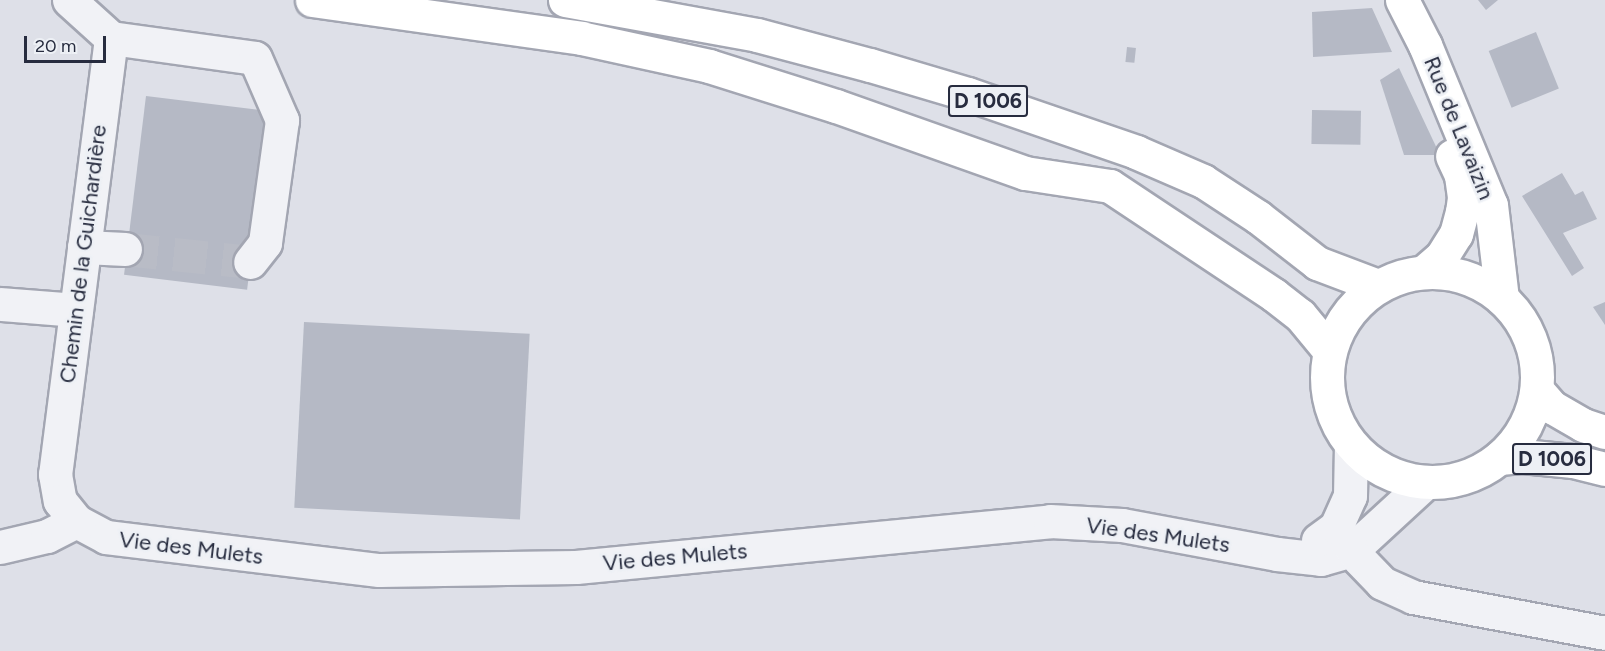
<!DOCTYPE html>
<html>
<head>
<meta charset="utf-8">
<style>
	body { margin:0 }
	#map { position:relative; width:1605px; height:651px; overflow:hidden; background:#dee0e8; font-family:Figtree,sans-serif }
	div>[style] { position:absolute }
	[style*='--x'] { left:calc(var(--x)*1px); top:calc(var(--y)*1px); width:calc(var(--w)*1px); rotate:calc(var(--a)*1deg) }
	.building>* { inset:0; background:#b5b9c5; transform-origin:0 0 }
	.minor-tunnel>* { height:33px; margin-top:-16.5px; transform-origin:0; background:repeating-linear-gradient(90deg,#b9bcc6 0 33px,transparent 0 49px) }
	.roads { filter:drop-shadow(2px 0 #a3a6b2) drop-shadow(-2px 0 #a3a6b2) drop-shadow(0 2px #a3a6b2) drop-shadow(0 -2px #a3a6b2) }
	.minor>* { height:33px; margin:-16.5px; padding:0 16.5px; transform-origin:16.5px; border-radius:16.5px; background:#f1f2f6 }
	.major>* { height:33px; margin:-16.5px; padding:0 16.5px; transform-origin:16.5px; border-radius:16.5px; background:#fff }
	.major>.ring { margin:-16.5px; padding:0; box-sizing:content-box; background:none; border:33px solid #fff; border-radius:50% }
	span { translate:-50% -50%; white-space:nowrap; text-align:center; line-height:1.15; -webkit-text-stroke:5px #edf0f5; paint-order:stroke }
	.shield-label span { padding:2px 4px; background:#edf0f5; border:2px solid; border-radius:4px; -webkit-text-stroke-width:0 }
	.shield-label { font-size:21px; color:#272c3f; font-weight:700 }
	.street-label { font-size:22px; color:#272c3f }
	.scale { position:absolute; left:24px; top:36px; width:82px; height:27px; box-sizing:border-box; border:3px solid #272c3f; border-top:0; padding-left:8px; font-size:18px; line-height:21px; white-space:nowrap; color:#272c3f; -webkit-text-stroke:4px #edf0f5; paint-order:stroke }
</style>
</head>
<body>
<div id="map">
	<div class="building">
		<i style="clip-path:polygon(1478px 0,1498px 0,1486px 10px)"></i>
		<i style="clip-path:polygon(1372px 8px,1392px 52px,1313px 57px,1312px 12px)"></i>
		<i style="left:1536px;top:32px;width:61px;height:51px;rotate:68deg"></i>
		<i style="left:1127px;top:47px;width:9px;height:15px;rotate:6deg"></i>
		<i style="clip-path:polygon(1399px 68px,1440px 155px,1404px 155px,1380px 80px)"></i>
		<i style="left:146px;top:96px;width:124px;height:180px;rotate:7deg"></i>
		<i style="left:1312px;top:110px;width:49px;height:34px;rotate:1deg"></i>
		<i style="clip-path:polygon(1562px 173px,1575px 195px,1583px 191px,1597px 219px,1563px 233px,1584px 268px,1572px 276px,1522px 196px)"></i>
		<i style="clip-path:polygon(1605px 302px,1605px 325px,1593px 307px)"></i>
		<i style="left:304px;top:322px;width:226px;height:186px;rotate:3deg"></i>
	</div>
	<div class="minor-tunnel">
		<i style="--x:125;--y:249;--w:126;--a:5.9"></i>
	</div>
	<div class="roads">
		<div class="minor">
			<i style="--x:69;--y:0;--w:57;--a:42.1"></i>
			<i style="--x:111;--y:38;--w:440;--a:97.3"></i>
			<i style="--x:55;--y:474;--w:27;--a:80"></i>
			<i style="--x:60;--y:501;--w:26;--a:51"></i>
			<i style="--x:76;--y:521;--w:34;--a:28"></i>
			<i style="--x:106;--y:537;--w:275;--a:6.9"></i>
			<i style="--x:379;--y:570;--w:197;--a:-0.9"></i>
			<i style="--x:576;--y:567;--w:476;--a:-5.5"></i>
			<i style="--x:1050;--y:521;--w:72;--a:3.2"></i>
			<i style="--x:1122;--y:525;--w:158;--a:10.6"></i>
			<i style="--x:1277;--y:554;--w:44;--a:6.5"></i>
			<i style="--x:1321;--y:559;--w:32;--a:-16"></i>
			<i style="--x:1352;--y:550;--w:100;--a:-42.6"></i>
			<i style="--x:111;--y:38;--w:145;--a:7.9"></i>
			<i style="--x:255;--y:58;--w:68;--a:66.5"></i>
			<i style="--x:282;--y:120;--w:124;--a:97.9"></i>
			<i style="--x:265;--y:243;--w:24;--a:128"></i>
			<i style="--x:84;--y:247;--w:41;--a:2.8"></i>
			<i style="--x:0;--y:304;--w:76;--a:4.5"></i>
			<i style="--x:1336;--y:527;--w:39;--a:54"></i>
			<i style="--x:1359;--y:559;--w:33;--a:46"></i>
			<i style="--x:1382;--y:583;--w:34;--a:24"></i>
			<i style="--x:1413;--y:597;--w:195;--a:10.6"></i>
			<i style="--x:1318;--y:540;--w:22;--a:-36"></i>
			<i style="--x:1336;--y:527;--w:34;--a:-66"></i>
			<i style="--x:1350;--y:496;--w:51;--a:-88.9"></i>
			<i style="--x:0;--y:547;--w:48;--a:-13.2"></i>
			<i style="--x:47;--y:536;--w:33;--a:-27"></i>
		</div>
		<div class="major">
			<i style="--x:312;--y:0;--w:272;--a:8"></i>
			<i style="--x:581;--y:38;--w:131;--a:12.3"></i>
			<i style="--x:709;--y:66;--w:133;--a:17.5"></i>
			<i style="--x:836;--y:106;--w:201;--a:19.5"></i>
			<i style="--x:1025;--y:173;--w:86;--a:8.7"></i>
			<i style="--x:1110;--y:186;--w:197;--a:33.6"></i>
			<i style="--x:1274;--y:295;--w:33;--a:38"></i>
			<i style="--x:1300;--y:315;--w:45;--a:50.4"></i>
			<i style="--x:565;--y:0;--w:195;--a:10.3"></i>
			<i style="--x:757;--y:35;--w:117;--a:14.9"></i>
			<i style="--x:870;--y:65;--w:102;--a:16.5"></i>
			<i style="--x:968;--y:94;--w:178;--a:19"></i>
			<i style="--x:1136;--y:152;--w:73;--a:23.4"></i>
			<i style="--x:1203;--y:181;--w:66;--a:33.2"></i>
			<i style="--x:1258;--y:217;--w:75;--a:37.9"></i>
			<i style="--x:1317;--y:263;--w:65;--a:20.7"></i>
			<i style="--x:1402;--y:0;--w:51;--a:62.9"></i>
			<i style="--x:1425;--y:45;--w:173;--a:67.6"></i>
			<i style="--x:1491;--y:205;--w:94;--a:83.3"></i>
			<i style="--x:1425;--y:271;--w:23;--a:-41"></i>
			<i style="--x:1442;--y:256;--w:26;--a:-58"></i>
			<i style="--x:1456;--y:234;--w:23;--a:-75"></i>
			<i style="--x:1462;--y:212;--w:15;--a:-82"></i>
			<i style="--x:1464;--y:197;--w:22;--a:-98"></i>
			<i style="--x:1461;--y:175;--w:21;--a:-115"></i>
			<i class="ring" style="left:1327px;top:272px;width:177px;height:177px"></i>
			<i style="--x:1537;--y:390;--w:23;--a:49"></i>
			<i style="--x:1552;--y:407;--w:36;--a:30"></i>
			<i style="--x:1583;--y:425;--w:23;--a:18"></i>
			<i style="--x:1499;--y:458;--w:23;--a:-5"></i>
			<i style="--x:1522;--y:456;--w:51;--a:5.6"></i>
			<i style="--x:1573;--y:461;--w:33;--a:14"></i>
		</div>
	</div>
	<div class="shield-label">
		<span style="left:988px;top:101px">D 1006</span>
		<span style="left:1552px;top:459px">D 1006</span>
	</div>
	<div class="street-label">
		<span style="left:1459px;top:128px;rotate:68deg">Rue de Lavaizin</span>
		<span style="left:83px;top:254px;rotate:-83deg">Chemin de la Guichardière</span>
		<span style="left:1158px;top:535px;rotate:8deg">Vie des Mulets</span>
		<span style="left:191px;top:548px;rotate:7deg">Vie des Mulets</span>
		<span style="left:675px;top:557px;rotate:-5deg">Vie des Mulets</span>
	</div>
	<div class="scale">20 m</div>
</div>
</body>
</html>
